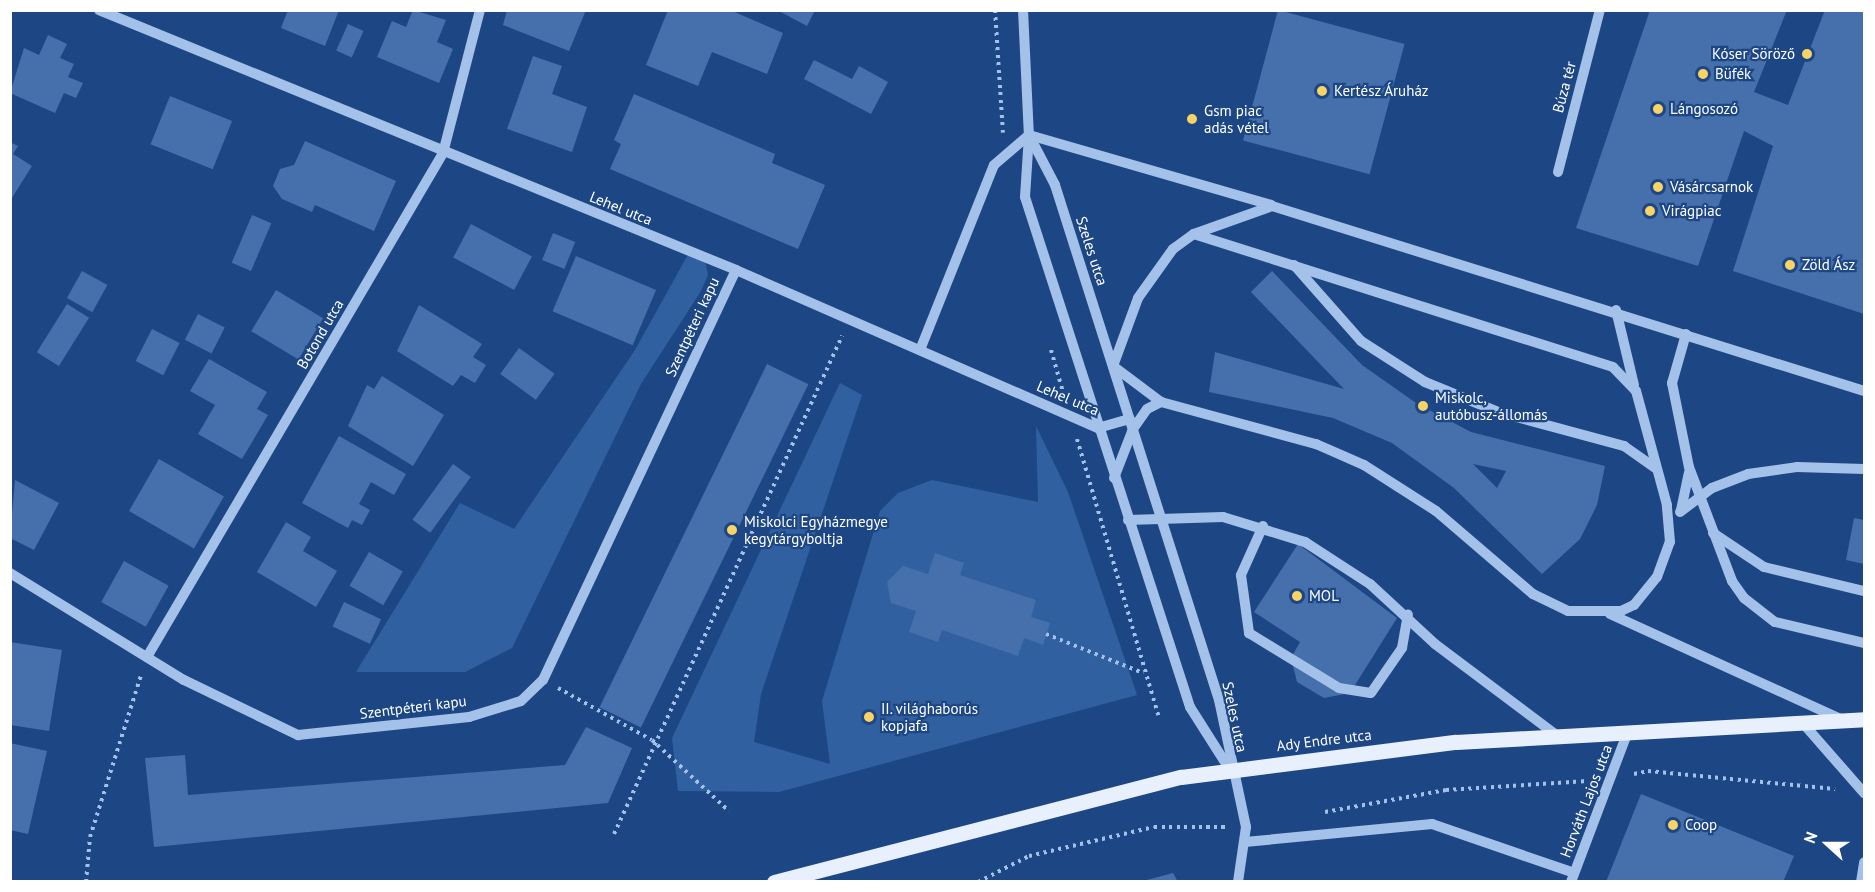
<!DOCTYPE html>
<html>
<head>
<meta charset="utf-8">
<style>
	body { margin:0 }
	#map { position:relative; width:1875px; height:892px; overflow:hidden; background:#1d4784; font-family:"PT Sans",sans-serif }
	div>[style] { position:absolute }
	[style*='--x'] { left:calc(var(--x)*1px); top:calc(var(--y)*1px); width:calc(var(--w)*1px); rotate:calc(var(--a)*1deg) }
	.green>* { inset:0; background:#3160a1 }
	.building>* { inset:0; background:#4670ac; transform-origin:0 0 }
	.path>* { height:4px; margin-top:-2px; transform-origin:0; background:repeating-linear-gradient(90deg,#a4c1ea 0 3px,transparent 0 7.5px) }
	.minor>* { height:10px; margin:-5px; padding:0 5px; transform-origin:5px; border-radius:5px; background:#a4c1ea }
	.major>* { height:15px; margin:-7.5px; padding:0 7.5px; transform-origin:7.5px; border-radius:7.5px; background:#e8f0fe }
	.dots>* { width:16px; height:16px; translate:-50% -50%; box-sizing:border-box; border:3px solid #1d4784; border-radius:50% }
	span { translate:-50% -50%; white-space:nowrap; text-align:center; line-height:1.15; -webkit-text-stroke:4.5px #1d4784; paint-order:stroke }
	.poi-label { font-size:15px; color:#fff }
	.right { translate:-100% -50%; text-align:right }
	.left { translate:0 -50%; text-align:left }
	.street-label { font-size:15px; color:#fff }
	.frame { position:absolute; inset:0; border:12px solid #fff; pointer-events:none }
	.north { position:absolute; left:1797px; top:814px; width:60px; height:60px; -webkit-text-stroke:4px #1d4784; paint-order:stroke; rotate:291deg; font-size:16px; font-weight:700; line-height:24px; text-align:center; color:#fff }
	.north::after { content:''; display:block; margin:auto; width:21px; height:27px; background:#fff; clip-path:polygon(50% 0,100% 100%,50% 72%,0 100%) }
</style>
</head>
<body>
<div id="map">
	<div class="green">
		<i style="clip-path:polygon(690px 251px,705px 261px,708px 275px,701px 291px,641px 384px,512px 648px,465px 672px,356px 672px,460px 503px,514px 529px,635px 350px)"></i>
		<i style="clip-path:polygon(840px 383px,862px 395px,761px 694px,754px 742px,830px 764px,822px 701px,880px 511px,898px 493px,932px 480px,1038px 502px,1036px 426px,1068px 492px,1137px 695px,779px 792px,678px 791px,672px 738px)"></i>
	</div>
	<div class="building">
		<i style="clip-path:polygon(288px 10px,339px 10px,325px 46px,281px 28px)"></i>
		<i style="clip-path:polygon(413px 10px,446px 20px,437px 42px,453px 49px,439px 83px,377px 57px,392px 21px,406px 27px)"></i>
		<i style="clip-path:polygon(507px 10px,586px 10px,569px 51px,503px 25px)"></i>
		<i style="clip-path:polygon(668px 10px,730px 10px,783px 33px,767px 74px,712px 52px,698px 86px,646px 65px)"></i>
		<i style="clip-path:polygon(777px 10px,815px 10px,807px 26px)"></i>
		<i style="left:1278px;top:10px;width:131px;height:135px;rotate:15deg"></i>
		<i style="clip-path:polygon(1650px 10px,1787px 10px,1754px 92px,1788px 105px,1825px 10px,1864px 10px,1864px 314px,1733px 271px,1773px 146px,1744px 131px,1698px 266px,1576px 228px)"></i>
		<i style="left:348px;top:24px;width:17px;height:29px;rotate:24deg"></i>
		<i style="clip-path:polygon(48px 35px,67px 44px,60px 58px,74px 64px,68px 77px,83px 83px,76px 98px,64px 93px,55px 113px,10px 93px,24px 48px,39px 55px)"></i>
		<i style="clip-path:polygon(533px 56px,562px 66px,552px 94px,587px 107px,572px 152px,507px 129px)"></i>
		<i style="clip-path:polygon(814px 60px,852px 79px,859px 66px,888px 82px,871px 114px,804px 79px)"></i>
		<i style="clip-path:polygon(634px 94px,775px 154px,772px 163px,825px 185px,798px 249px,610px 169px,621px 144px,614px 140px)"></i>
		<i style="left:170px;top:96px;width:67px;height:52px;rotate:22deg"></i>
		<i style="clip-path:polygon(305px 141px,396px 181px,374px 231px,315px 205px,312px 212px,282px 199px,273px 186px,280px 169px,294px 165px)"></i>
		<i style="clip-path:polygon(10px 142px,18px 146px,13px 154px,32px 166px,10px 201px)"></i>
		<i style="left:252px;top:215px;width:21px;height:52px;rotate:23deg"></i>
		<i style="left:471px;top:224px;width:69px;height:38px;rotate:28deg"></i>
		<i style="left:553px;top:233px;width:24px;height:29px;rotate:22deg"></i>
		<i style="left:576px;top:256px;width:87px;height:60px;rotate:23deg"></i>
		<i style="left:82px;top:271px;width:29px;height:31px;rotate:29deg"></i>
		<i style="clip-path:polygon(evenodd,1272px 271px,1362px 365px,1416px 403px,1471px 432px,1605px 466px,1597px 505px,1580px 539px,1542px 574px,1454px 488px,1392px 443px,1333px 418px,1209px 392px,1215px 352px,1344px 389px,1251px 292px,1272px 271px,1473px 464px,1506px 471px,1497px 488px,1473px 464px)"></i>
		<i style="left:276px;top:290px;width:55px;height:48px;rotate:31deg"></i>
		<i style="left:67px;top:304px;width:26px;height:57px;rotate:32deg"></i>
		<i style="clip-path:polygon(419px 305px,482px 344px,473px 357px,486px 365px,475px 383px,461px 375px,453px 386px,397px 351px)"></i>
		<i style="left:198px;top:314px;width:30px;height:29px;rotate:27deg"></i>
		<i style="left:152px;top:329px;width:31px;height:36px;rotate:27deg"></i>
		<i style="left:519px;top:348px;width:44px;height:32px;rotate:36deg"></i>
		<i style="clip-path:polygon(209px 359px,267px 392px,257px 409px,268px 415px,242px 459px,198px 434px,215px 405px,190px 391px)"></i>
		<i style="left:767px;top:364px;width:46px;height:382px;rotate:26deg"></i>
		<i style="clip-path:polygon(382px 376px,444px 415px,413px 466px,348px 426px,367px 385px,374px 389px)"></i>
		<i style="clip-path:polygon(339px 436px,406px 474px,394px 495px,371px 482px,359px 504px,370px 510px,362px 525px,352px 520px,348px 528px,302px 503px)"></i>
		<i style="left:159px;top:459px;width:75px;height:60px;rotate:30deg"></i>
		<i style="left:453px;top:464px;width:22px;height:69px;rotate:36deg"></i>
		<i style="clip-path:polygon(15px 480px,59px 503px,34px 550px,10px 538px)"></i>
		<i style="clip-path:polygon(1854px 518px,1864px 520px,1864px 564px,1846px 560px)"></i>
		<i style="clip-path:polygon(286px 522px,311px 537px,303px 551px,337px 571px,316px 607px,257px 572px)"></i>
		<i style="clip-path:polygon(1298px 544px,1397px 618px,1350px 693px,1324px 698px,1297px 682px,1291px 658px,1300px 642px,1254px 612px)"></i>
		<i style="left:369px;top:552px;width:39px;height:39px;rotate:30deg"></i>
		<i style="clip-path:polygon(935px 553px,964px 563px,960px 575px,1036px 600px,1031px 617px,1050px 623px,1043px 645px,1024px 638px,1018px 656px,942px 630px,938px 642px,909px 632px,916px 611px,891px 603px,887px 582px,903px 566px,928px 574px)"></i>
		<i style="left:124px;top:561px;width:51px;height:47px;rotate:29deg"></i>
		<i style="left:344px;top:602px;width:41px;height:27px;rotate:25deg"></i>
		<i style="clip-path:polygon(10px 642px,62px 650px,49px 731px,10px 725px)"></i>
		<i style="clip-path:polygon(586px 727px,632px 748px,608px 803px,154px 847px,145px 758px,185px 755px,188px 795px,565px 765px)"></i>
		<i style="clip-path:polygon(10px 743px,47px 751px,28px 834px,10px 830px)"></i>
		<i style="clip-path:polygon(1641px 794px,1794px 856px,1783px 882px,1606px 882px)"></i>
		<i style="clip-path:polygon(1173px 873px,1178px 882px,1144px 882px,1143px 881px)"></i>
	</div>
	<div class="path">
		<i style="--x:995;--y:10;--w:123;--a:86.3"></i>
		<i style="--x:1051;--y:350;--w:44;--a:74.1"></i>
		<i style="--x:1077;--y:439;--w:288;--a:73.6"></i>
		<i style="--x:1046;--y:634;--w:105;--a:21.9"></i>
		<i style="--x:558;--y:688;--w:107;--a:29"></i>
		<i style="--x:652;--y:740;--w:105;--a:42.7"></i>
		<i style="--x:1634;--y:774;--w:14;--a:-12"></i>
		<i style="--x:1648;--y:771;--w:188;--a:5.5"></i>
		<i style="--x:1325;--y:812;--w:123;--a:-10.3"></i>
		<i style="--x:1446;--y:790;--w:142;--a:-3.6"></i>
		<i style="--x:614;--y:834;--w:548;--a:-65.4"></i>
		<i style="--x:86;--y:882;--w:45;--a:-84.9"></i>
		<i style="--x:90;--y:837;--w:170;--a:-72.5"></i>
		<i style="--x:978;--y:882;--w:57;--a:-27"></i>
		<i style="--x:1029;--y:856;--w:128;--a:-13.1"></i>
		<i style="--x:1154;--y:827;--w:71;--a:0"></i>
	</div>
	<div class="minor">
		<i style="--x:99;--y:10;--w:688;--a:22.2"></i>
		<i style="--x:736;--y:270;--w:395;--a:23.6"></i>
		<i style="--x:1098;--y:428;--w:33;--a:-16"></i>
		<i style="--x:1023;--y:10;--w:125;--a:87.3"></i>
		<i style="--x:1029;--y:135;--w:62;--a:93.7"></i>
		<i style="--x:1025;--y:197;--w:536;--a:72.07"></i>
		<i style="--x:1190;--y:707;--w:75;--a:57.6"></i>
		<i style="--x:1029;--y:135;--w:56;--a:62.5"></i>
		<i style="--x:1055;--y:185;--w:540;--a:72.34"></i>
		<i style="--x:1219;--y:700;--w:130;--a:78"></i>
		<i style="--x:1246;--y:827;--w:56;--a:98.3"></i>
		<i style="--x:1029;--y:135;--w:252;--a:16.1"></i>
		<i style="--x:1558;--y:172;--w:167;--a:-75.5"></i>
		<i style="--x:1294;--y:265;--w:101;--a:48.6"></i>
		<i style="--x:1361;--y:341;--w:76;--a:32.6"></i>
		<i style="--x:1425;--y:382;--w:79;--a:22.3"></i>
		<i style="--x:1498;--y:412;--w:131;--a:15.1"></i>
		<i style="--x:1624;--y:446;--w:38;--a:35"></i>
		<i style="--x:1616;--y:310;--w:77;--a:76.5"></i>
		<i style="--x:1686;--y:334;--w:51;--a:105.9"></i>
		<i style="--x:1672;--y:383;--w:86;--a:78.6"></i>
		<i style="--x:1689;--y:467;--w:122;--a:69.3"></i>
		<i style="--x:1732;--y:581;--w:21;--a:55"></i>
		<i style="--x:1744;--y:598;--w:39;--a:38"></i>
		<i style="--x:1775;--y:622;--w:91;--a:13.3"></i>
		<i style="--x:920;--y:350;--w:199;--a:-68.2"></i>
		<i style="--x:994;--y:165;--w:46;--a:-40.6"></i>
		<i style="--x:1113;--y:366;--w:60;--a:36.9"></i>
		<i style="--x:1161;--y:402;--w:161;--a:15.2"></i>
		<i style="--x:1316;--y:444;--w:52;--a:23.6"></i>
		<i style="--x:1364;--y:465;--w:85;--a:32.6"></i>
		<i style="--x:1436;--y:511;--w:128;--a:40.6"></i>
		<i style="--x:1533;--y:594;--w:39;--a:26"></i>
		<i style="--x:1568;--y:611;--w:53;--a:0"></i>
		<i style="--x:1621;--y:611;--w:14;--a:-25"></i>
		<i style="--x:1634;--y:605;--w:36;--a:-51"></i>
		<i style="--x:1657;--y:577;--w:37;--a:-70"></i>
		<i style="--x:1670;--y:542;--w:37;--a:-95"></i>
		<i style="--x:1667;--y:505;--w:118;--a:-105.2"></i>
		<i style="--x:1636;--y:391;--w:33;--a:-134"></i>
		<i style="--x:1613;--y:367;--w:440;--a:-162.4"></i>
		<i style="--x:1113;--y:366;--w:72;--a:-69.8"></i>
		<i style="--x:1138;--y:298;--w:60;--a:-54.5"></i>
		<i style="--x:1173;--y:249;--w:26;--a:-36"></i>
		<i style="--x:1194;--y:234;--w:83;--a:-19.7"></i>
		<i style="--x:1272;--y:206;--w:620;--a:17.35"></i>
		<i style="--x:1114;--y:478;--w:53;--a:-68.8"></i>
		<i style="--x:1133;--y:429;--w:24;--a:-55"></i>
		<i style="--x:1147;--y:409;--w:16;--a:-27"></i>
		<i style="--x:1681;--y:510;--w:38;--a:-78"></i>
		<i style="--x:1680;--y:512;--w:40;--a:-37"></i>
		<i style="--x:1712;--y:488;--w:39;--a:-21"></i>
		<i style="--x:1748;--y:474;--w:49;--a:-8.1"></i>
		<i style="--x:1797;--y:467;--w:67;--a:1.7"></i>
		<i style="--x:1128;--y:520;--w:95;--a:-1.8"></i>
		<i style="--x:1223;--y:517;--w:86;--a:17"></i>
		<i style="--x:1305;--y:542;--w:77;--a:32.9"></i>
		<i style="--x:1370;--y:584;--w:88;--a:42.7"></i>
		<i style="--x:1435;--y:644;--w:150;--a:36.9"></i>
		<i style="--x:1263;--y:526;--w:54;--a:114.2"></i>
		<i style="--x:1241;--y:575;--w:59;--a:82.1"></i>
		<i style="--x:1249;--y:633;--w:105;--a:31.4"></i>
		<i style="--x:1339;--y:688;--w:32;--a:9"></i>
		<i style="--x:1371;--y:693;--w:55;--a:-55.4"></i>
		<i style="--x:1402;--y:648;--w:34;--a:-80"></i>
		<i style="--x:1713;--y:533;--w:61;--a:33.7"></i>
		<i style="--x:1764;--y:567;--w:103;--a:13.5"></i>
		<i style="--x:10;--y:573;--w:204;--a:31.6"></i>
		<i style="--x:184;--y:680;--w:127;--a:25.8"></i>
		<i style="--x:298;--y:735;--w:172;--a:-6"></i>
		<i style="--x:469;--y:717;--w:54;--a:-17.1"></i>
		<i style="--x:521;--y:701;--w:30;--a:-44"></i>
		<i style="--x:543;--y:680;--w:453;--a:-64.8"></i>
		<i style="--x:1610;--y:614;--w:253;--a:24.5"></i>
		<i style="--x:147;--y:657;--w:584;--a:-59.57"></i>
		<i style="--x:443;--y:153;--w:148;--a:-75.5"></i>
		<i style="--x:1801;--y:721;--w:96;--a:48.8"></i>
		<i style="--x:1245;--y:842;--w:188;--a:-5.5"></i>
		<i style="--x:1432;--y:824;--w:150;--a:19"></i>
		<i style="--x:1571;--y:882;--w:161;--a:-69.3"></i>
		<i style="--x:1861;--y:882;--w:20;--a:-81"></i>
	</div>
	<div class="major">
		<i style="--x:774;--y:882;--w:420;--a:-14.5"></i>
		<i style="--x:1181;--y:777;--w:277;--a:-7.3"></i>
		<i style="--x:1456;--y:742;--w:409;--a:-3.2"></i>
	</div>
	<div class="dots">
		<i style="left:1807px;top:54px;background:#f9d363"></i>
		<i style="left:1703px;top:74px;background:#f9d363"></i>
		<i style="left:1322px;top:91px;background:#f9d363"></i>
		<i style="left:1658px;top:109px;background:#f9d363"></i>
		<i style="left:1192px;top:119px;background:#f9d363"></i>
		<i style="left:1658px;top:187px;background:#f9d363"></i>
		<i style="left:1650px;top:211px;background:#f9d363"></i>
		<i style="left:1790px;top:265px;background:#f9d363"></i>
		<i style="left:1423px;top:406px;background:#f9d363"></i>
		<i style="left:732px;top:530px;background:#f9d363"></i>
		<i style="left:1297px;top:596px;background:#f9d363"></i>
		<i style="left:869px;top:717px;background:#f9d363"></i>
		<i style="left:1673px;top:825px;background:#f9d363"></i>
	</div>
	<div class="poi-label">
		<span class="right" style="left:1795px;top:54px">Kóser Söröző</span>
		<span class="left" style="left:1715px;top:74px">Büfék</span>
		<span class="left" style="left:1334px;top:91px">Kertész Áruház</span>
		<span class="left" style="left:1670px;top:109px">Lángosozó</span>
		<span class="left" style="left:1204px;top:119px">Gsm piac<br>adás vétel</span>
		<span class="left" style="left:1670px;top:187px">Vásárcsarnok</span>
		<span class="left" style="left:1662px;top:211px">Virágpiac</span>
		<span class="left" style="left:1802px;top:265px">Zöld Ász</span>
		<span class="left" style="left:1435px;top:406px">Miskolc,<br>autóbusz-állomás</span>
		<span class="left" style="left:744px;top:530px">Miskolci Egyházmegye<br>kegytárgyboltja</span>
		<span class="left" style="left:1309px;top:596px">MOL</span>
		<span class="left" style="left:881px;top:717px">II. világhaborús<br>kopjafa</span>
		<span class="left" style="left:1685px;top:825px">Coop</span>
	</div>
	<div class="street-label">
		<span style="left:1564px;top:87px;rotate:-75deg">Búza tér</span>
		<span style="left:621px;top:208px;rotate:22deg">Lehel utca</span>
		<span style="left:1092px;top:251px;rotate:72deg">Szeles utca</span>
		<span style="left:692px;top:327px;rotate:-65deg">Szentpéteri kapu</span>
		<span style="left:320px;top:334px;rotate:-60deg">Botond utca</span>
		<span style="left:1068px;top:398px;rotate:23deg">Lehel utca</span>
		<span style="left:413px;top:707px;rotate:-7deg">Szentpéteri kapu</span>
		<span style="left:1235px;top:717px;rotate:78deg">Szeles utca</span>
		<span style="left:1324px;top:740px;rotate:-7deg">Ady Endre utca</span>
		<span style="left:1586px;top:801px;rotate:-69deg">Horváth Lajos utca</span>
	</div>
	<div class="frame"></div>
	<div class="north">N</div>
</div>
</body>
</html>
